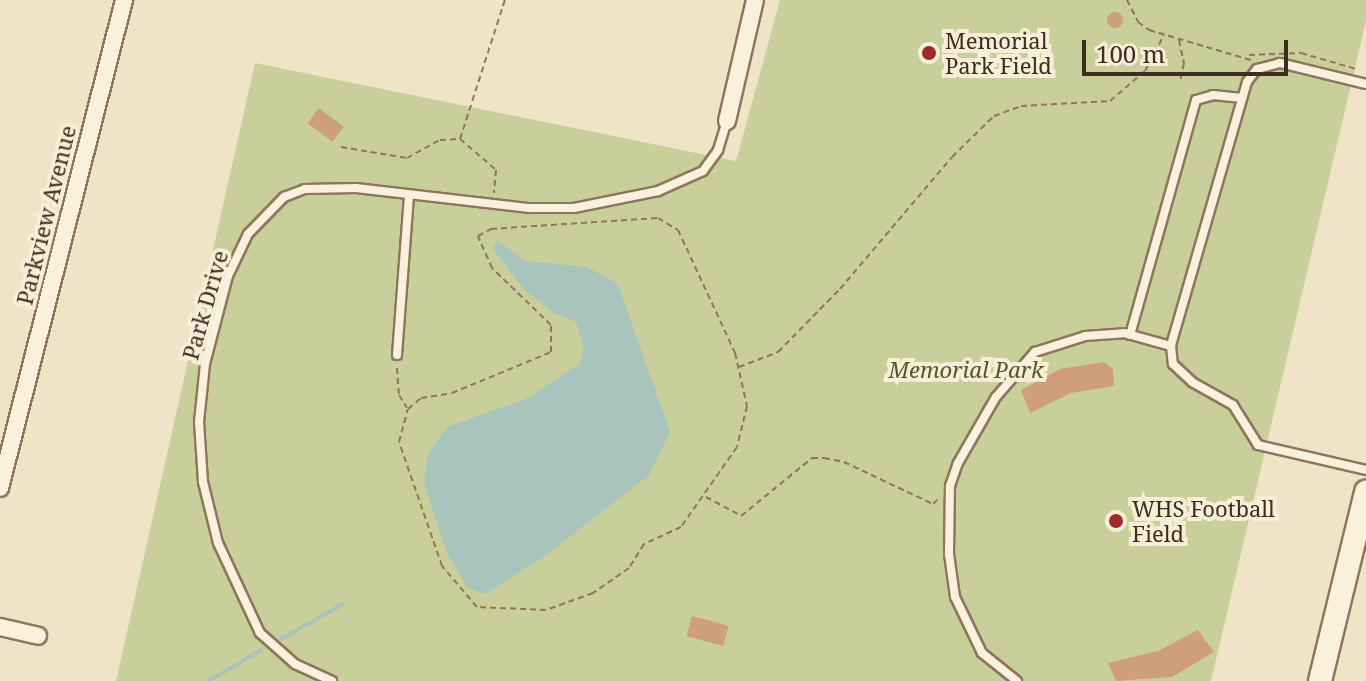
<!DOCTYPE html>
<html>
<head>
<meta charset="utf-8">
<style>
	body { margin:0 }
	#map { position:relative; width:1366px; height:681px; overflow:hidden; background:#f0e4c8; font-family:"Noto Serif",serif }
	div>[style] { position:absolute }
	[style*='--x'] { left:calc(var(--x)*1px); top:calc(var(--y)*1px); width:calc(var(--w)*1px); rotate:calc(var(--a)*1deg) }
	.green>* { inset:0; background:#c9cf9b }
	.water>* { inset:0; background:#a9c4bc }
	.stream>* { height:4px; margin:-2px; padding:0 2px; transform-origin:2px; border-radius:2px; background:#a9c4bc }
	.building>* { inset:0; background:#cf9f7d; transform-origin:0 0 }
	.round { border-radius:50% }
	.path>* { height:2px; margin-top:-1px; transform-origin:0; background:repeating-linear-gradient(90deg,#8d765c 0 6px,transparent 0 10px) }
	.roads { filter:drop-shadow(2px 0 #8d765c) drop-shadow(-2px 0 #8d765c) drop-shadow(0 2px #8d765c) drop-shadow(0 -2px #8d765c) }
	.lane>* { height:8px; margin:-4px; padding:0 4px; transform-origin:4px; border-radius:4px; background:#faf1dc }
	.street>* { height:16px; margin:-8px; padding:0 8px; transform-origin:8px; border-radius:8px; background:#faf1dc }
	.secondary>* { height:22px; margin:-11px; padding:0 11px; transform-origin:11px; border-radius:11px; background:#faf1dc }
	.dots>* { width:22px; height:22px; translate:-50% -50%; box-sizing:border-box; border:4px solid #f7eed8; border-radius:50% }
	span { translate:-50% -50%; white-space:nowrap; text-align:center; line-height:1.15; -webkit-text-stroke:8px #f7eed8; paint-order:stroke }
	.poi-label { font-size:22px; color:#3d2e20 }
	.left { translate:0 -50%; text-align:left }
	.street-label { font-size:22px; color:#3d2e20 }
	.park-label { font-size:22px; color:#4d5a26; font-style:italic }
	.scale { position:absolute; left:1082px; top:40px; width:206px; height:36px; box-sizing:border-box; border:4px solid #3d2e20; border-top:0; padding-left:10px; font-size:24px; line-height:28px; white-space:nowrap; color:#3d2e20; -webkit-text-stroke:6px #f7eed8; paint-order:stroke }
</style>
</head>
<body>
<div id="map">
	<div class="green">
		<i style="clip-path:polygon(780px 0,1366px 0,1366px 21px,1211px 681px,116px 681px,255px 63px,736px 161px)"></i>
	</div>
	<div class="water">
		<i style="clip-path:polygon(496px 240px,526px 261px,587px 267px,618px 284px,670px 432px,649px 475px,546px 555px,486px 594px,468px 588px,447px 553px,424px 483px,428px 454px,447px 427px,528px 398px,579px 364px,584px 348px,576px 322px,552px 312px,523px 288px,493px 249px)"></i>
	</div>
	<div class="stream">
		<i style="--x:281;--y:639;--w:71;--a:-29.4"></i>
		<i style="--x:209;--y:681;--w:61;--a:-30.8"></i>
	</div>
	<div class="building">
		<i class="round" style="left:1107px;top:12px;width:16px;height:16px"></i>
		<i style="left:319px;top:108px;width:31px;height:19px;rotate:37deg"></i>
		<i style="clip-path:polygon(1104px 362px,1113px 369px,1114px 386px,1071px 393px,1030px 413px,1021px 390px,1060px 369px)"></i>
		<i style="left:692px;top:616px;width:38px;height:21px;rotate:15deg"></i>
		<i style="clip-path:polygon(1198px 630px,1214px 652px,1172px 677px,1116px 681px,1108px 663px,1158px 651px)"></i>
	</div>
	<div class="path">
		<i style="--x:1127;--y:0;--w:25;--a:63"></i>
		<i style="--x:1138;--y:22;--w:14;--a:36"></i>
		<i style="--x:1149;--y:30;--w:106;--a:16.4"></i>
		<i style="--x:1179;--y:40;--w:24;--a:78"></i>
		<i style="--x:1184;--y:63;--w:19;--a:102"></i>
		<i style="--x:1249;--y:55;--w:52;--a:-2.2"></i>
		<i style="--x:1301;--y:53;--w:57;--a:16.2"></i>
		<i style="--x:460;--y:139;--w:146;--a:-72.1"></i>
		<i style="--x:341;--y:147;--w:67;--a:9.5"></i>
		<i style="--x:407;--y:158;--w:38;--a:-29"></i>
		<i style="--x:440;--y:140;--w:20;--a:-3"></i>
		<i style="--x:460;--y:139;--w:48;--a:40.7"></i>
		<i style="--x:496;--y:170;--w:23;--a:95"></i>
		<i style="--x:658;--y:218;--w:23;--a:31"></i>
		<i style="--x:678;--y:230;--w:136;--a:65.1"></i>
		<i style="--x:735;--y:353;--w:54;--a:77.2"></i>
		<i style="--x:747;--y:406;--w:42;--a:103.7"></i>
		<i style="--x:737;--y:447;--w:98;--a:125"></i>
		<i style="--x:681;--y:527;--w:41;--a:155.3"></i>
		<i style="--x:644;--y:544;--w:28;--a:122"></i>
		<i style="--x:629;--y:568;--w:44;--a:145.2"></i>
		<i style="--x:593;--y:593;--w:50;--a:160.1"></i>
		<i style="--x:546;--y:610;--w:69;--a:-177.5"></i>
		<i style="--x:477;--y:607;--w:54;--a:-130.5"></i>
		<i style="--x:442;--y:566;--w:131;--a:-109.1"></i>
		<i style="--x:399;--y:442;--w:34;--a:-75"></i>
		<i style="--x:408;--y:409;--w:17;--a:-40"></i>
		<i style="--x:421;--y:398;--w:31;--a:-9"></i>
		<i style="--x:452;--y:393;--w:107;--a:-22.5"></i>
		<i style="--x:551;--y:352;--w:27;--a:-90"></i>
		<i style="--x:551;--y:325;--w:82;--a:-136"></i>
		<i style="--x:492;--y:268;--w:35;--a:-114"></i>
		<i style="--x:478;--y:236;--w:15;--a:-28"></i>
		<i style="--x:491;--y:229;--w:167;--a:-3.8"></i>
		<i style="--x:739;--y:367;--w:42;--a:-21"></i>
		<i style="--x:778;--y:352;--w:88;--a:-45.5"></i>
		<i style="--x:840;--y:289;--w:173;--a:-49.7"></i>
		<i style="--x:952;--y:157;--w:59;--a:-44.3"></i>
		<i style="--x:994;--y:116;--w:29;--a:-20"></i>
		<i style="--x:1021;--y:106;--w:89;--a:-3.2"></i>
		<i style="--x:1110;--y:101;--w:46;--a:-40.6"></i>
		<i style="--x:1145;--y:71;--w:41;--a:-62.2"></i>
		<i style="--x:397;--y:368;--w:27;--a:86"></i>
		<i style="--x:399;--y:395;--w:15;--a:58"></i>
		<i style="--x:706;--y:497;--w:40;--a:28"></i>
		<i style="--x:741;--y:516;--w:92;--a:-39.2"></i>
		<i style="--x:812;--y:458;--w:12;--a:0"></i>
		<i style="--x:824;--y:458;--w:20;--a:11"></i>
		<i style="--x:844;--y:462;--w:98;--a:25.3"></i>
		<i style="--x:933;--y:504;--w:8;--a:-45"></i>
	</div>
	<div class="roads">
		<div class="lane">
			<i style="--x:1366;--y:84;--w:89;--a:-166.3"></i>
			<i style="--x:1280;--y:63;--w:24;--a:165"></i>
			<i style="--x:1257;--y:69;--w:16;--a:128"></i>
			<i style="--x:1247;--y:82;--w:275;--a:106.1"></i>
			<i style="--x:1171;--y:346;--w:18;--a:84"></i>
			<i style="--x:1173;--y:364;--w:26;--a:43"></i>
			<i style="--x:1192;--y:382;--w:47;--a:29.3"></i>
			<i style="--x:1233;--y:405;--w:47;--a:58"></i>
			<i style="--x:1258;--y:445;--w:111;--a:13"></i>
			<i style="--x:1130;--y:335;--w:244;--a:-74.3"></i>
			<i style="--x:1196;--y:100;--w:18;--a:-16"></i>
			<i style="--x:1213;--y:95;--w:29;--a:6"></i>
			<i style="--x:397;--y:355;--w:159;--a:-85.7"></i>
			<i style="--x:332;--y:681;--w:41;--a:-155.3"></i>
			<i style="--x:295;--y:664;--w:47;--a:-138.5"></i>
			<i style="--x:260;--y:633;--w:99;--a:-115"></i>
			<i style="--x:218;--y:543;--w:63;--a:-103.8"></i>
			<i style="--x:203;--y:482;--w:60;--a:-93.8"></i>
			<i style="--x:199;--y:422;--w:58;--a:-84.1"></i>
			<i style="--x:205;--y:364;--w:91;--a:-75.4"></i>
			<i style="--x:228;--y:276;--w:47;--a:-64.5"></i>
			<i style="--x:248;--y:234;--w:52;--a:-45.8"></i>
			<i style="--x:284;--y:197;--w:22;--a:-21"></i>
			<i style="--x:305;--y:189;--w:51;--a:-1.1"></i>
			<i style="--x:356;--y:188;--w:175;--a:6.6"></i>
			<i style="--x:530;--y:208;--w:44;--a:0"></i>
			<i style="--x:574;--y:208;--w:86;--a:-11.4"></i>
			<i style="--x:658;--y:191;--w:49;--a:-24"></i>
			<i style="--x:703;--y:171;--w:26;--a:-54"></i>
			<i style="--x:718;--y:150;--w:30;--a:-73"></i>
			<i style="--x:1017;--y:681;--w:45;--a:-141.3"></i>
			<i style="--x:982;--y:653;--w:62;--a:-115.7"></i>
			<i style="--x:955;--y:597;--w:43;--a:-97.9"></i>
			<i style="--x:949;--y:554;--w:68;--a:-89.2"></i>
			<i style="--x:950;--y:486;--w:24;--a:-71"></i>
			<i style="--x:958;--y:463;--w:76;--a:-60.1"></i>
			<i style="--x:996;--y:397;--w:60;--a:-49.1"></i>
			<i style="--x:1035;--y:352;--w:52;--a:-17.7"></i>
			<i style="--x:1085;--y:336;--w:39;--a:-4"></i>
			<i style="--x:1124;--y:333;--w:49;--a:15.5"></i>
		</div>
		<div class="street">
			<i style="--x:727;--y:121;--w:124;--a:-77"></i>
			<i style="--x:0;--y:488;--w:504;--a:-75.74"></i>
			<i style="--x:0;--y:627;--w:39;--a:13"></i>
		</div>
		<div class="secondary">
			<i style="--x:1320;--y:681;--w:195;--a:-76.3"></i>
		</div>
	</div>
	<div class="dots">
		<i style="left:929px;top:53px;background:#9e2a2b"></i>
		<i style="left:1116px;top:521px;background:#9e2a2b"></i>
	</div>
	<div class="poi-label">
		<span class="left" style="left:945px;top:53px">Memorial<br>Park Field</span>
		<span class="left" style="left:1132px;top:521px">WHS Football<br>Field</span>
	</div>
	<div class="street-label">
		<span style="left:46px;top:215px;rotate:-76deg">Parkview Avenue</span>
		<span style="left:205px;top:305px;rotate:-74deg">Park Drive</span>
	</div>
	<div class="park-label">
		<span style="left:966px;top:370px">Memorial Park</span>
	</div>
	<div class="scale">100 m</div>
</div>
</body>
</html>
